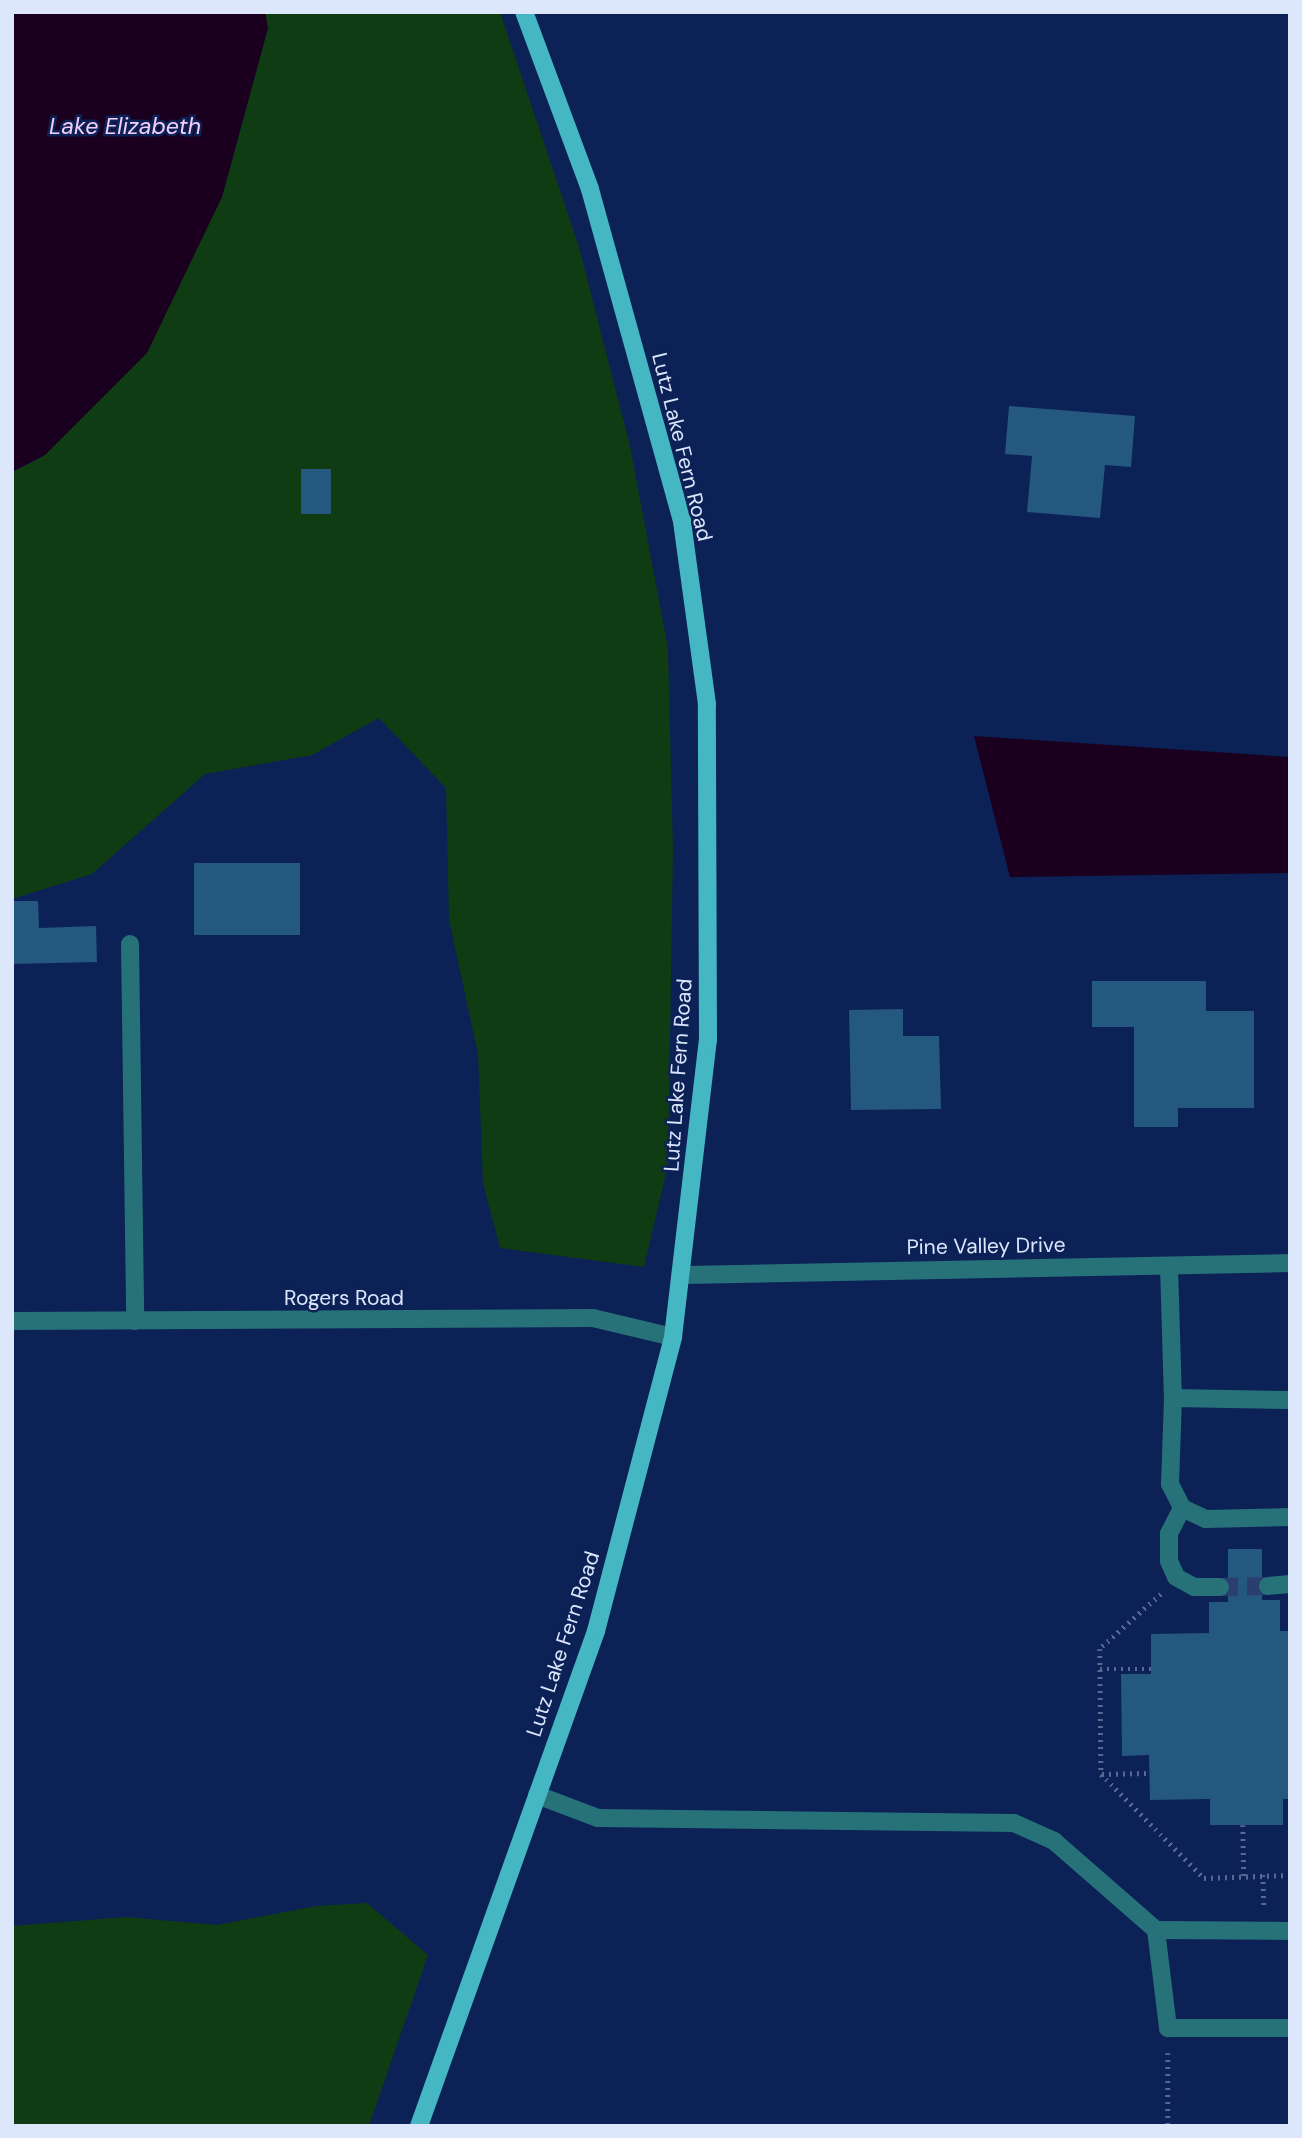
<!DOCTYPE html>
<html>
<head>
<meta charset="utf-8">
<style>
	body { margin:0 }
	#map { position:relative; width:1302px; height:2138px; overflow:hidden; background:#0c2156; font-family:"DM Sans",sans-serif }
	div>[style] { position:absolute }
	[style*='--x'] { left:calc(var(--x)*1px); top:calc(var(--y)*1px); width:calc(var(--w)*1px); rotate:calc(var(--a)*1deg) }
	.green>* { inset:0; background:#0f3c12 }
	.water>* { inset:0; background:#1a001e }
	.building>* { inset:0; background:#24587f; transform-origin:0 0 }
	.minor-tunnel>* { height:18px; margin-top:-9px; transform-origin:0; background:repeating-linear-gradient(90deg,#2b3f6f 0 18px,transparent 0 27px) }
	.path>* { height:4.5px; margin-top:-2.25px; transform-origin:0; background:repeating-linear-gradient(90deg,#576892 0 2px,transparent 0 7px) }
	.minor>* { height:18px; margin:-9px; padding:0 9px; transform-origin:9px; border-radius:9px; background:#277179 }
	.major>* { height:18px; margin:-9px; padding:0 9px; transform-origin:9px; border-radius:9px; background:#44b7c2 }
	span { translate:-50% -50%; white-space:nowrap; text-align:center; line-height:1.15; -webkit-text-stroke:5px #0c2156; paint-order:stroke }
	.street-label { font-size:21px; color:#dde7fc }
	.water-label { font-size:23px; color:#f5cff8; font-style:italic }
	.frame { position:absolute; inset:0; border:14px solid #dde7fc; pointer-events:none }
</style>
</head>
<body>
<div id="map">
	<div class="green">
		<i style="clip-path:polygon(265px 12px,500px 12px,579px 247px,630px 446px,668px 648px,673px 850px,668px 1165px,644px 1267px,500px 1248px,483px 1183px,478px 1054px,449px 920px,446px 788px,379px 718px,312px 755px,205px 774px,92px 874px,12px 899px,12px 472px,45px 455px,222px 197px,268px 28px)"></i>
		<i style="clip-path:polygon(367px 1903px,428px 1955px,369px 2126px,12px 2126px,12px 1926px,126px 1917px,217px 1925px,316px 1906px)"></i>
	</div>
	<div class="water">
		<i style="clip-path:polygon(12px 12px,265px 12px,268px 28px,222px 197px,147px 353px,45px 455px,12px 472px)"></i>
		<i style="clip-path:polygon(974px 736px,1290px 757px,1290px 873px,1010px 877px)"></i>
	</div>
	<div class="building">
		<i style="clip-path:polygon(1009px 406px,1135px 416px,1131px 467px,1105px 465px,1100px 518px,1027px 512px,1032px 456px,1005px 454px)"></i>
		<i style="left:301px;top:469px;width:30px;height:45px"></i>
		<i style="left:194px;top:863px;width:106px;height:72px"></i>
		<i style="clip-path:polygon(12px 901px,38px 901px,39px 928px,96px 926px,97px 962px,12px 964px)"></i>
		<i style="clip-path:polygon(1092px 981px,1206px 981px,1206px 1011px,1254px 1011px,1254px 1108px,1178px 1108px,1178px 1127px,1134px 1127px,1134px 1027px,1092px 1027px)"></i>
		<i style="clip-path:polygon(903px 1009px,903px 1036px,939px 1036px,941px 1109px,851px 1110px,849px 1010px)"></i>
		<i style="clip-path:polygon(1228px 1549px,1262px 1549px,1262px 1600px,1280px 1600px,1280px 1631px,1290px 1631px,1290px 1799px,1283px 1799px,1283px 1825px,1210px 1825px,1210px 1799px,1150px 1800px,1149px 1755px,1122px 1756px,1121px 1674px,1151px 1674px,1151px 1634px,1209px 1633px,1209px 1602px,1228px 1602px)"></i>
	</div>
	<div class="minor-tunnel">
		<i style="--x:1220;--y:1587;--w:48;--a:-1.2"></i>
	</div>
	<div class="path">
		<i style="--x:1161;--y:1594;--w:82;--a:138"></i>
		<i style="--x:1100;--y:1649;--w:125;--a:89.5"></i>
		<i style="--x:1101;--y:1774;--w:146;--a:45.3"></i>
		<i style="--x:1204;--y:1878;--w:86;--a:-2"></i>
		<i style="--x:1100;--y:1669;--w:51;--a:0"></i>
		<i style="--x:1102;--y:1774;--w:48;--a:-1.2"></i>
		<i style="--x:1243;--y:1825;--w:51;--a:88.9"></i>
		<i style="--x:1263;--y:1875;--w:31;--a:88"></i>
		<i style="--x:1168;--y:2053;--w:73;--a:90"></i>
	</div>
	<div class="minor">
		<i style="--x:130;--y:944;--w:377;--a:89.2"></i>
		<i style="--x:1169;--y:1266;--w:132;--a:88.3"></i>
		<i style="--x:1173;--y:1398;--w:117;--a:1"></i>
		<i style="--x:684;--y:1275;--w:606;--a:-1.13"></i>
		<i style="--x:12;--y:1321;--w:581;--a:-0.3"></i>
		<i style="--x:593;--y:1318;--w:82;--a:13.4"></i>
		<i style="--x:1173;--y:1398;--w:86;--a:92"></i>
		<i style="--x:1170;--y:1484;--w:27;--a:63"></i>
		<i style="--x:1182;--y:1508;--w:26;--a:25"></i>
		<i style="--x:1206;--y:1519;--w:84;--a:-1.4"></i>
		<i style="--x:1182;--y:1508;--w:29;--a:117"></i>
		<i style="--x:1169;--y:1534;--w:27;--a:90"></i>
		<i style="--x:1169;--y:1561;--w:17;--a:66"></i>
		<i style="--x:1176;--y:1577;--w:21;--a:29"></i>
		<i style="--x:1194;--y:1587;--w:26;--a:0"></i>
		<i style="--x:1268;--y:1586;--w:22;--a:-5"></i>
		<i style="--x:537;--y:1795;--w:65;--a:20.7"></i>
		<i style="--x:598;--y:1818;--w:416;--a:0.7"></i>
		<i style="--x:1014;--y:1823;--w:44;--a:24.2"></i>
		<i style="--x:1054;--y:1841;--w:135;--a:41.1"></i>
		<i style="--x:1156;--y:1930;--w:134;--a:0.4"></i>
		<i style="--x:1156;--y:1930;--w:99;--a:83"></i>
		<i style="--x:1168;--y:2028;--w:122;--a:0"></i>
	</div>
	<div class="major">
		<i style="--x:419;--y:2126;--w:526;--a:-70.32"></i>
		<i style="--x:596;--y:1631;--w:304;--a:-75.3"></i>
		<i style="--x:673;--y:1337;--w:299;--a:-83.3"></i>
		<i style="--x:708;--y:1040;--w:336;--a:-90.2"></i>
		<i style="--x:707;--y:704;--w:185;--a:-97.8"></i>
		<i style="--x:682;--y:521;--w:345;--a:-105.5"></i>
		<i style="--x:590;--y:189;--w:189;--a:-110.4"></i>
	</div>
	<div class="street-label">
		<span style="left:682px;top:447px;rotate:76deg">Lutz Lake Fern Road</span>
		<span style="left:678px;top:1075px;rotate:-86deg">Lutz Lake Fern Road</span>
		<span style="left:986px;top:1246px;rotate:-1deg">Pine Valley Drive</span>
		<span style="left:344px;top:1298px">Rogers Road</span>
		<span style="left:563px;top:1644px;rotate:-72deg">Lutz Lake Fern Road</span>
	</div>
	<div class="water-label">
		<span style="left:125px;top:126px">Lake Elizabeth</span>
	</div>
	<div class="frame"></div>
</div>
</body>
</html>
